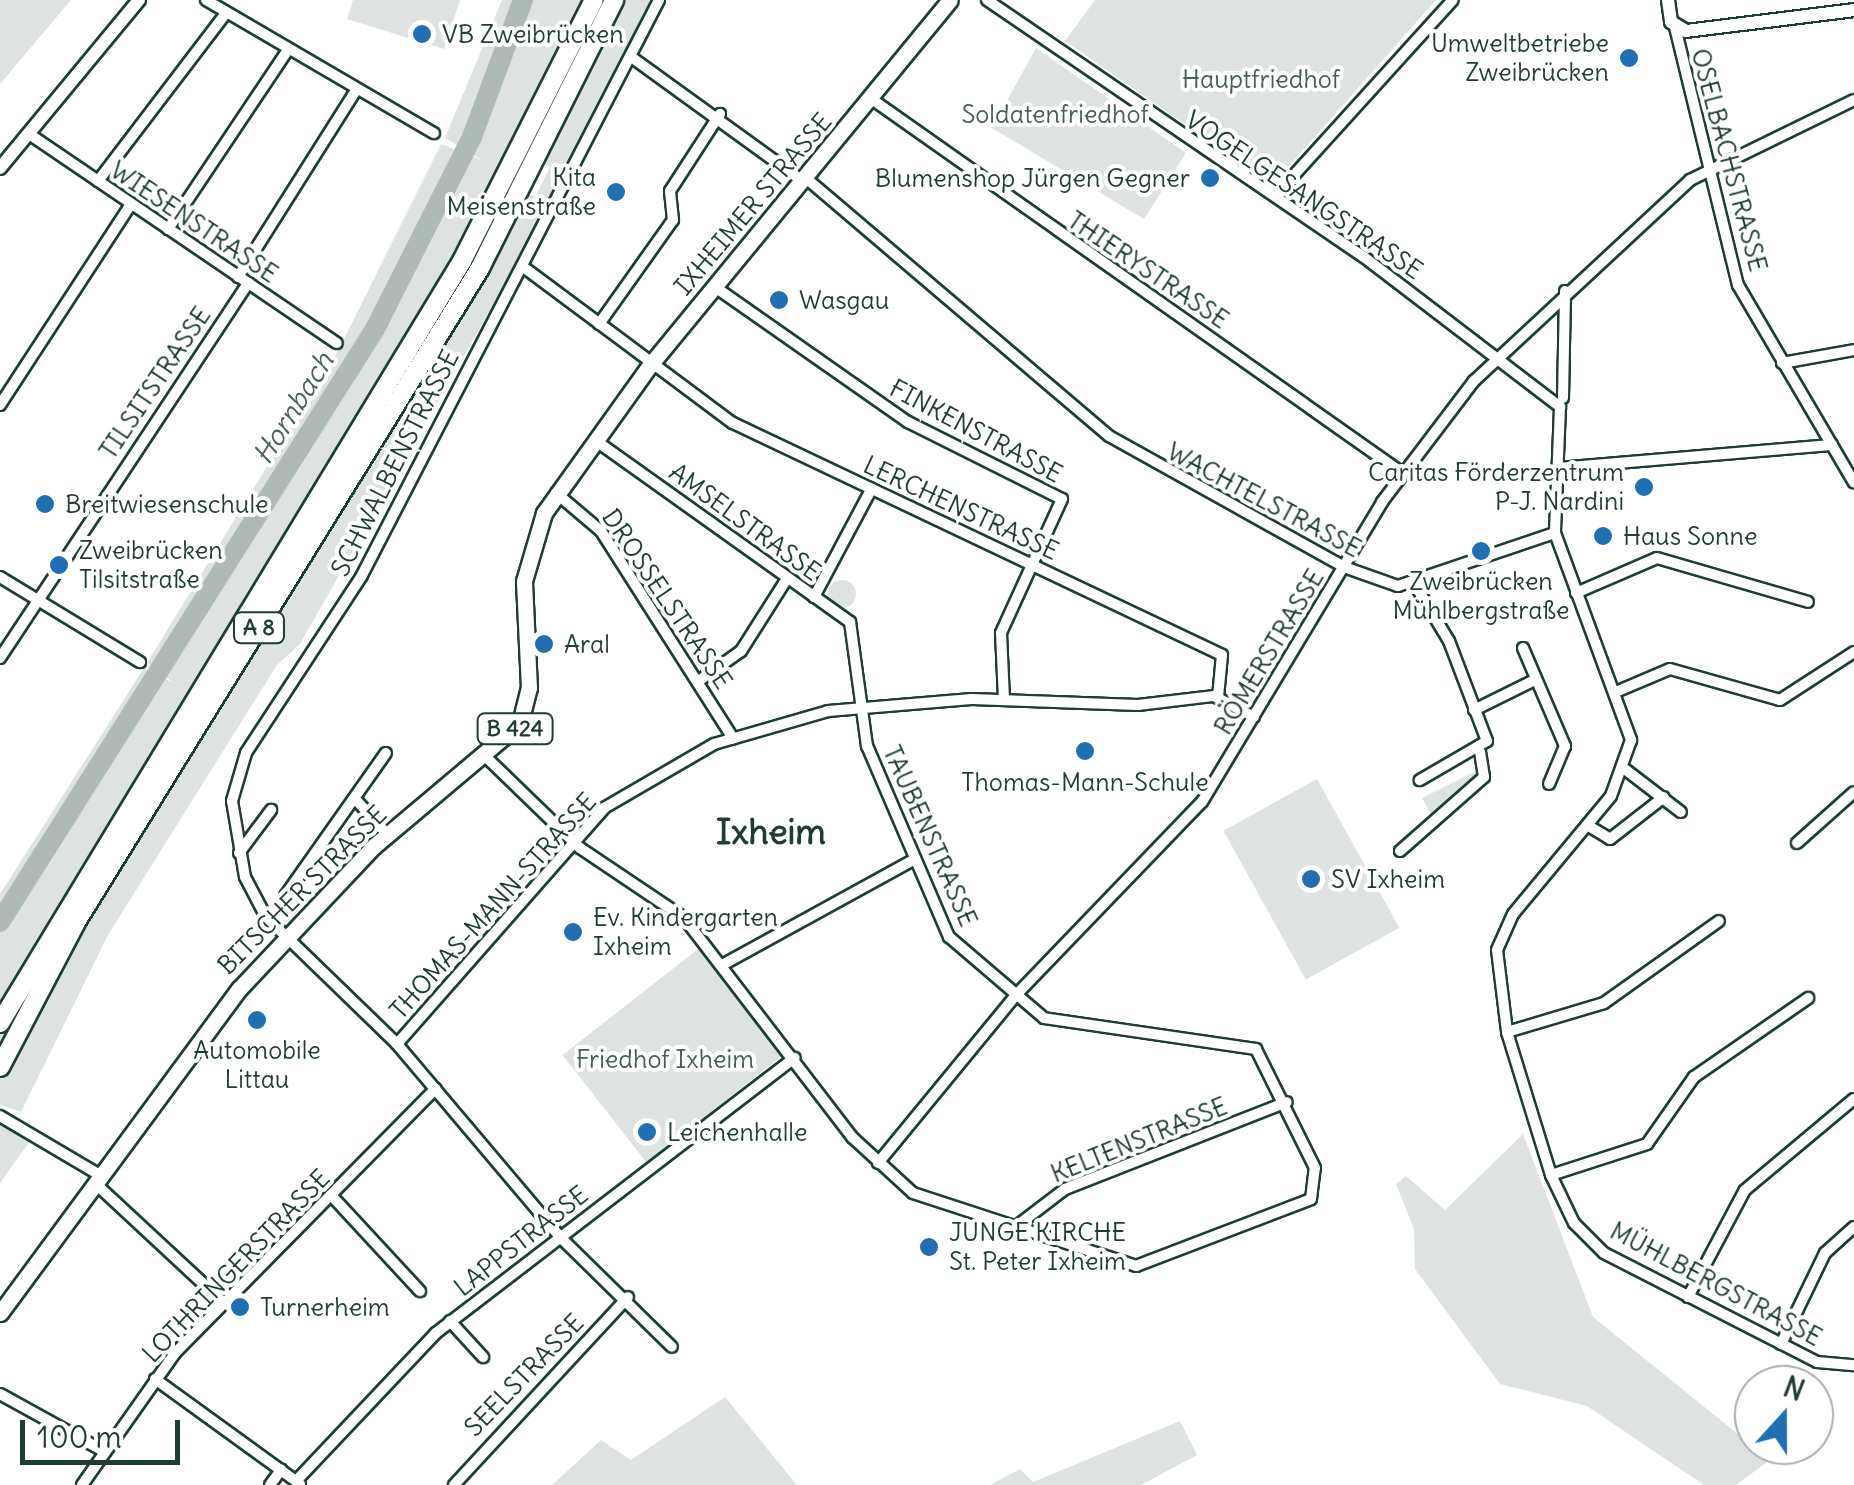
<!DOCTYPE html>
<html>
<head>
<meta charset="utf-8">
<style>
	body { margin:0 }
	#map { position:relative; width:1854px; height:1485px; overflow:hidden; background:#fff; font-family:Delius,sans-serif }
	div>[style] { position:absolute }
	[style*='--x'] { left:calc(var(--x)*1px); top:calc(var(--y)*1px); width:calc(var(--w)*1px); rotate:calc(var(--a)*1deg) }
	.green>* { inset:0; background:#dee3e2; transform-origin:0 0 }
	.round { border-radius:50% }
	.river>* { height:20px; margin:-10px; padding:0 10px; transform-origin:10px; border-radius:10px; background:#afbab7 }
	.roads { filter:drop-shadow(2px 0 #1f3d34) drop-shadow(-2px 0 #1f3d34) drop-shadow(0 2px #1f3d34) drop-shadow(0 -2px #1f3d34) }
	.minor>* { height:10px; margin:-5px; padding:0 5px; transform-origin:5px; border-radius:5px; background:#fff }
	.tertiary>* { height:12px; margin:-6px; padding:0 6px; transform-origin:6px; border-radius:6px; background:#fff }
	.primary>* { height:15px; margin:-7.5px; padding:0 7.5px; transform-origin:7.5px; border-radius:7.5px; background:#fff }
	.motorway>* { height:18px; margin:-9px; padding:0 9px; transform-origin:9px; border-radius:9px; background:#fff }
	.dots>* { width:28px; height:28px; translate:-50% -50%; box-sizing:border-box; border:5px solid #fff; border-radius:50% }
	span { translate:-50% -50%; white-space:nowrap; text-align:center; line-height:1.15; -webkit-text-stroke:8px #fff; paint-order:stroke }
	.shield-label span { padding:2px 8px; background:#fff; border:2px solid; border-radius:8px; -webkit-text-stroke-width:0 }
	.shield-label { font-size:22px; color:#1f3d34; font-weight:700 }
	.poi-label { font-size:25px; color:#1f3d34 }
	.left { translate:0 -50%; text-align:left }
	.right { translate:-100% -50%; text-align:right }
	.park-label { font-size:25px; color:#455e57 }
	.street-label { font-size:25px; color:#1f3d34 }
	.water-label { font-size:28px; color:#4a625b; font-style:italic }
	.district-label { font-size:35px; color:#1f3d34; font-weight:700 }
	.north { position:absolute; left:1734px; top:1365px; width:100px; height:100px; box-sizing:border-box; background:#fff; border:2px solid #a5b1ae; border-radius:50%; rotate:21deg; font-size:28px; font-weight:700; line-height:40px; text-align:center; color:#1f3d34 }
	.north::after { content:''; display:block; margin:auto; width:35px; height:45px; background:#1f6fb2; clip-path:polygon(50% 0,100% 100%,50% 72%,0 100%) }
	.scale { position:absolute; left:20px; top:1420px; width:160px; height:45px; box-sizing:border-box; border:5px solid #1f3d34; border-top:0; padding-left:12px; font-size:30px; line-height:35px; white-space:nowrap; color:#1f3d34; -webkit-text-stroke:8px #fff; paint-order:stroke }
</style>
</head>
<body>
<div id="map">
	<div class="green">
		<i style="clip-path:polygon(0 0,71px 0,0 84px)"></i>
		<i style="clip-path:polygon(353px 0,460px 0,444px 49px,347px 19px)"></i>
		<i style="clip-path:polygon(evenodd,502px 0,651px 0,546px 212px,300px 644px,277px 665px,108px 935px,21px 1112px,0 1105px,0 894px,144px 668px,174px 683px,147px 663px,340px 347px,441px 144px,482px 160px,445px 138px,502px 0,510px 147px,550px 167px,535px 197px,494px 176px,510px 147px)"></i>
		<i style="clip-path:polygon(1095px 0,1436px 0,1272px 185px,1065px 41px)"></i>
		<i style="clip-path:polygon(1036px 48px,1186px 153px,1144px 219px,992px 128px)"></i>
		<i class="round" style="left:828px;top:580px;width:28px;height:28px"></i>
		<i style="clip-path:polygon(1484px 767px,1485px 773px,1431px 815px,1422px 798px)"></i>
		<i style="left:1317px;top:779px;width:170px;height:107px;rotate:61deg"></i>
		<i style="left:702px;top:946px;width:136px;height:177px;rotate:52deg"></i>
		<i style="clip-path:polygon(0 1125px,30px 1141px,0 1183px)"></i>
		<i style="clip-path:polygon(1523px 1134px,1593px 1317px,1770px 1460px,1736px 1485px,1704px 1485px,1587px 1406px,1500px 1384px,1415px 1269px,1414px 1229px,1396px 1184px,1406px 1176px,1445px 1210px)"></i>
		<i style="clip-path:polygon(725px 1397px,797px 1485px,552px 1485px,601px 1440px,631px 1460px)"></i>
		<i style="clip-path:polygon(1180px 1421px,1197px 1455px,1141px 1485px,990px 1485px,1020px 1469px,1033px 1482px)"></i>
	</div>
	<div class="river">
		<i style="--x:0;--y:922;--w:702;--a:-57.69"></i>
		<i style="--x:375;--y:329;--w:215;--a:-63.2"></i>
		<i style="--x:472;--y:137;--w:146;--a:-69.6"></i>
	</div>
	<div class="roads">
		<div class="minor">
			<i style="--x:206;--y:0;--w:264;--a:30.3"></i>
			<i style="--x:659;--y:0;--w:649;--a:117.31"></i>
			<i style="--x:361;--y:577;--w:210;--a:123.2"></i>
			<i style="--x:246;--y:753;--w:50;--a:106.3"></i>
			<i style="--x:232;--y:801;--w:77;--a:80.3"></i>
			<i style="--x:245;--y:877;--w:45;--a:62.3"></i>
			<i style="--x:266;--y:917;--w:182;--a:44.1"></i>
			<i style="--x:397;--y:1044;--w:251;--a:49.8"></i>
			<i style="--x:559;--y:1236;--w:158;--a:44.5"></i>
			<i style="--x:987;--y:0;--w:456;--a:34.3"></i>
			<i style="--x:1364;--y:257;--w:247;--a:37.4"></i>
			<i style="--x:1560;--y:407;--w:126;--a:92.3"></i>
			<i style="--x:1555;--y:533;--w:221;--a:69.8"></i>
			<i style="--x:1631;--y:740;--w:59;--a:109.7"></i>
			<i style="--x:1611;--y:796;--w:153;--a:129.7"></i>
			<i style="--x:1513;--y:914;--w:39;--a:114"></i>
			<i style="--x:1497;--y:950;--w:83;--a:83"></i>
			<i style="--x:1507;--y:1032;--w:150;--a:72.9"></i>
			<i style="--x:1551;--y:1175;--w:53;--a:64.4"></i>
			<i style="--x:1574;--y:1223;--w:42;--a:45"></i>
			<i style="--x:1604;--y:1253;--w:239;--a:27.1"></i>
			<i style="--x:1817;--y:1362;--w:37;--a:5"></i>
			<i style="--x:1675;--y:27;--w:266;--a:76.3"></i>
			<i style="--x:1738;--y:285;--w:229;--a:59.6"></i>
			<i style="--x:634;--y:59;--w:210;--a:35.9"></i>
			<i style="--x:873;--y:100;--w:646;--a:35.17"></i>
			<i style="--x:29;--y:134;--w:372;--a:34.2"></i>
			<i style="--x:807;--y:179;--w:397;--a:40.4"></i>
			<i style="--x:1109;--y:436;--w:269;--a:29.1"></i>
			<i style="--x:1344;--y:567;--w:57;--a:19.4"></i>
			<i style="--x:1398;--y:586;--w:166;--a:-18.7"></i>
			<i style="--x:98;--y:181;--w:211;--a:-52.7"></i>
			<i style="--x:1276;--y:195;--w:263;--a:-47.8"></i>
			<i style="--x:168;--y:229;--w:216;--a:-56.2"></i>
			<i style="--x:522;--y:266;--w:263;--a:36.7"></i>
			<i style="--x:733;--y:423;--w:541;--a:25.38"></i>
			<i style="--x:1222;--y:655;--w:42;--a:95.4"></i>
			<i style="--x:238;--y:277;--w:221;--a:-57.7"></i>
			<i style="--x:715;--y:287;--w:236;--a:35"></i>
			<i style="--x:908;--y:422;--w:172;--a:26.6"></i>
			<i style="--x:1062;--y:499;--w:147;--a:114.5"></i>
			<i style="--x:1001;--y:633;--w:66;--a:87.4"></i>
			<i style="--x:599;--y:324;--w:128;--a:-54.6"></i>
			<i style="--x:673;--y:220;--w:29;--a:-96"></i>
			<i style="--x:670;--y:191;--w:92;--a:-57"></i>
			<i style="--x:1782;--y:363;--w:73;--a:-10.2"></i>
			<i style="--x:1563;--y:398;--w:107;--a:-88.9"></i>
			<i style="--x:0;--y:405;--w:240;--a:-56.9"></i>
			<i style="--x:1557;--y:468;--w:276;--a:-4.8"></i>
			<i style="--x:556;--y:493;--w:59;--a:40.2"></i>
			<i style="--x:601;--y:531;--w:246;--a:57.5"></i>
			<i style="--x:0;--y:577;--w:164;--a:31.3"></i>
			<i style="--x:1414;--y:583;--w:68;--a:58.9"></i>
			<i style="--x:1449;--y:641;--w:107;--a:69.2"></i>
			<i style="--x:1487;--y:741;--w:78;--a:149.8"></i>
			<i style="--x:1576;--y:593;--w:88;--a:-23.4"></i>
			<i style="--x:1657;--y:558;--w:157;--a:16.2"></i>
			<i style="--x:814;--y:597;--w:123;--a:-62"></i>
			<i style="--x:1523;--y:648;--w:107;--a:66.8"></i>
			<i style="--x:1565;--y:746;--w:41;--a:112.8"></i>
			<i style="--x:0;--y:658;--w:450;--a:-56.5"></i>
			<i style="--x:700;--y:680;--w:50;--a:-35.3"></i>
			<i style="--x:741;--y:651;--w:84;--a:-57.6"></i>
			<i style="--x:1618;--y:691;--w:56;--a:-22.9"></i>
			<i style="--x:1670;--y:669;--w:114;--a:15.7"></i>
			<i style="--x:1780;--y:700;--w:88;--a:-33"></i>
			<i style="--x:1474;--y:710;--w:66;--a:-26.2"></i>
			<i style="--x:487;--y:758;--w:129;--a:44.1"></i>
			<i style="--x:580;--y:848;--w:125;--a:33.9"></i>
			<i style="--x:684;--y:918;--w:277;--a:52.5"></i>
			<i style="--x:853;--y:1138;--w:81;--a:42.5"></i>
			<i style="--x:913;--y:1193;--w:235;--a:18.1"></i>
			<i style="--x:1136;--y:1266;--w:187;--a:-20.9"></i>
			<i style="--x:1311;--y:1199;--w:31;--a:-83"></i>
			<i style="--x:1315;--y:1168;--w:133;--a:-116.4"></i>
			<i style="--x:1256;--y:1049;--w:214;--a:-171.7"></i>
			<i style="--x:1044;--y:1018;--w:125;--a:-139.5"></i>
			<i style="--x:949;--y:937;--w:208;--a:-113.2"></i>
			<i style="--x:867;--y:746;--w:125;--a:-97.8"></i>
			<i style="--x:850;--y:622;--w:313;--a:-144.5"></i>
			<i style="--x:1626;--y:770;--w:69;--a:37.4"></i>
			<i style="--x:358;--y:802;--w:43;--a:47.8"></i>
			<i style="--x:1587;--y:825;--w:27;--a:31"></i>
			<i style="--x:1610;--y:839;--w:68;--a:-37.9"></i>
			<i style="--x:1797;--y:843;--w:76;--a:-41.8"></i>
			<i style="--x:1400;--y:851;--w:112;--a:-41.4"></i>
			<i style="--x:1484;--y:777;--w:25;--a:-99"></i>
			<i style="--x:239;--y:853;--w:54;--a:-53.3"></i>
			<i style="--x:285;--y:896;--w:175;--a:-54.8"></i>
			<i style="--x:724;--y:964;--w:218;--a:-28.8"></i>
			<i style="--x:1507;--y:1032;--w:101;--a:-16.6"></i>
			<i style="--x:1604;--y:1003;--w:141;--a:-35.5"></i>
			<i style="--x:397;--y:1044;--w:314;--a:-48.7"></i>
			<i style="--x:604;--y:808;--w:127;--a:-30.2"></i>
			<i style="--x:714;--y:744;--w:119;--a:-16.1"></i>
			<i style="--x:828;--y:711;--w:144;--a:-4.8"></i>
			<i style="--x:972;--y:699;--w:166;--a:2.1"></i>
			<i style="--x:1138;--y:705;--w:77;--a:-6.8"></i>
			<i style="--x:1214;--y:696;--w:45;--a:27.7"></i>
			<i style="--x:0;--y:1116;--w:120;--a:30.6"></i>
			<i style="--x:878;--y:1163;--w:216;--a:-50.6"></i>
			<i style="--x:1015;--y:996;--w:269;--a:-46.1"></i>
			<i style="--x:1202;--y:802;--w:350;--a:-59"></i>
			<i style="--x:1382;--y:502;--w:152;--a:-52.8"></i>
			<i style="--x:1474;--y:381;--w:295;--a:-42.9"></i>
			<i style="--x:1690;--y:180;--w:182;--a:-26"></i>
			<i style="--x:1551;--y:1175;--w:101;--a:-17.9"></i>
			<i style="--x:1647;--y:1144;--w:82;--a:-55"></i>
			<i style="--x:1694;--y:1077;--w:139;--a:-34.7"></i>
			<i style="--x:97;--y:1185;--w:175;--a:42.9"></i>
			<i style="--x:331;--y:1195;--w:131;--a:47.2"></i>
			<i style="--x:1014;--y:1228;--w:64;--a:-37.4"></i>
			<i style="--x:1065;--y:1189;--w:238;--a:-21.4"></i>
			<i style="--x:1688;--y:1297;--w:121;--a:-62"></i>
			<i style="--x:1745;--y:1190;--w:142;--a:-39.9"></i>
			<i style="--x:450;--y:1321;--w:49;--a:47.5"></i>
			<i style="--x:1781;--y:1344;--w:101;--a:-64.2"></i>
			<i style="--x:1825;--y:1253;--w:39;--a:-42"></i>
			<i style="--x:155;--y:1379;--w:179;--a:35.9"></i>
			<i style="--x:0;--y:1394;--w:120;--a:28.9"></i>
			<i style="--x:296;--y:1481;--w:204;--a:-46.6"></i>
			<i style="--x:436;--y:1333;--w:452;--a:-37.5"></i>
			<i style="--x:82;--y:1485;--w:161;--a:-54.8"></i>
			<i style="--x:175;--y:1353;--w:371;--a:-45.4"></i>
			<i style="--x:270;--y:1485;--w:19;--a:-54"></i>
			<i style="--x:454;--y:1485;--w:256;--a:-47.2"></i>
		</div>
		<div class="tertiary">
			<i style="--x:1668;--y:0;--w:22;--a:82"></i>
			<i style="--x:1671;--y:22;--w:17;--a:31"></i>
			<i style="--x:1686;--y:31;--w:169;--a:-7.1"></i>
			<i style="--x:0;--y:168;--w:218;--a:-50.4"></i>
		</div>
		<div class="primary">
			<i style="--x:0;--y:1313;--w:404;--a:-53.6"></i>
			<i style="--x:240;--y:988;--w:195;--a:-46.7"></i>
			<i style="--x:374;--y:846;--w:191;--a:-40.1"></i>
			<i style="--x:520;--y:723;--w:36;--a:-76"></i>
			<i style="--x:529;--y:688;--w:107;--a:-92.7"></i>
			<i style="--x:524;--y:581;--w:71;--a:-73.6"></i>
			<i style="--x:544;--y:513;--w:182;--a:-54.4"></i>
			<i style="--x:650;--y:365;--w:472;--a:-50.6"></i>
		</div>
		<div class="motorway">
			<i style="--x:0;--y:1023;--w:891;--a:-58.77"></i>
			<i style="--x:462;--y:261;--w:292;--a:-63.2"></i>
			<i style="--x:0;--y:1067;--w:164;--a:-62.3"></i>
			<i style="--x:76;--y:922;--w:769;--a:-58.29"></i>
			<i style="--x:480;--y:268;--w:300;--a:-63.4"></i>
		</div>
	</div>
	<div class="dots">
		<i style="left:422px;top:34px;background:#1f6fb2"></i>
		<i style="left:1629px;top:58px;background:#1f6fb2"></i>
		<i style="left:1210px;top:178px;background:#1f6fb2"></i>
		<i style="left:616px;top:192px;background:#1f6fb2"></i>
		<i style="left:779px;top:300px;background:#1f6fb2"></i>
		<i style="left:1644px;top:487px;background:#1f6fb2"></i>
		<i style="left:45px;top:504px;background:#1f6fb2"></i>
		<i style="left:1603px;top:536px;background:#1f6fb2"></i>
		<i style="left:1481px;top:551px;background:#1f6fb2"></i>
		<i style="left:59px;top:565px;background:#1f6fb2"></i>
		<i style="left:544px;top:644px;background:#1f6fb2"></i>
		<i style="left:1085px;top:751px;background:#1f6fb2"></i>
		<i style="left:1311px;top:879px;background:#1f6fb2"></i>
		<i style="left:573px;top:932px;background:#1f6fb2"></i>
		<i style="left:257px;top:1020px;background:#1f6fb2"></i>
		<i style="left:647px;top:1132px;background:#1f6fb2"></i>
		<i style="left:929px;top:1247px;background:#1f6fb2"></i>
		<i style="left:240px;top:1307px;background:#1f6fb2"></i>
	</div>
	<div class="shield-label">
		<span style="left:259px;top:628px">A 8</span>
		<span style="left:515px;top:729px">B 424</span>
	</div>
	<div class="poi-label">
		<span class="left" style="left:442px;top:34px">VB Zweibrücken</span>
		<span class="right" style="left:1609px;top:58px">Umweltbetriebe<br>Zweibrücken</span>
		<span class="right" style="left:596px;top:192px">Kita<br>Meisenstraße</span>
		<span class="right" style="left:1190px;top:178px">Blumenshop Jürgen Gegner</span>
		<span class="left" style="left:799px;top:300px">Wasgau</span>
		<span class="right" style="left:1624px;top:487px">Caritas Förderzentrum<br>P-J. Nardini</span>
		<span class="left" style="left:65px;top:504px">Breitwiesenschule</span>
		<span class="left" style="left:1623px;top:536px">Haus Sonne</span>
		<span class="left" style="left:79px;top:565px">Zweibrücken<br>Tilsitstraße</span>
		<span style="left:1481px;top:596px">Zweibrücken<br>Mühlbergstraße</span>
		<span class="left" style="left:564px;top:644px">Aral</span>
		<span style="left:1085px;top:782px">Thomas-Mann-Schule</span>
		<span class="left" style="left:1331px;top:879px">SV Ixheim</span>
		<span class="left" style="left:593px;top:932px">Ev. Kindergarten<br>Ixheim</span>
		<span style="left:257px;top:1065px">Automobile<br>Littau</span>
		<span class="left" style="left:667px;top:1132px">Leichenhalle</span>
		<span class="left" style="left:949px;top:1247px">JUNGE KIRCHE<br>St. Peter Ixheim</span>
		<span class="left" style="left:260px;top:1307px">Turnerheim</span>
	</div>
	<div class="park-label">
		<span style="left:1261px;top:79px">Hauptfriedhof</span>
		<span style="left:1055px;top:114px">Soldatenfriedhof</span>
		<span style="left:665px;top:1059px">Friedhof Ixheim</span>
	</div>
	<div class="street-label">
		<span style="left:1729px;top:160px;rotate:75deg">OSELBACHSTRASSE</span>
		<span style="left:1304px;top:195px;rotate:34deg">VOGELGESANGSTRASSE</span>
		<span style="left:753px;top:204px;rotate:-50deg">IXHEIMER STRASSE</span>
		<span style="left:194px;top:222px;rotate:34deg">WIESENSTRASSE</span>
		<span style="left:1148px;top:270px;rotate:34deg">THIERYSTRASSE</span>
		<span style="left:155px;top:383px;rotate:-56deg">TILSITSTRASSE</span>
		<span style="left:976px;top:431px;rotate:28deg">FINKENSTRASSE</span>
		<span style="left:395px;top:463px;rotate:-63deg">SCHWALBENSTRASSE</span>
		<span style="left:1264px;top:500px;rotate:28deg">WACHTELSTRASSE</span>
		<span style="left:961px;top:508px;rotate:25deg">LERCHENSTRASSE</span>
		<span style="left:745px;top:522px;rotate:36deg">AMSELSTRASSE</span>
		<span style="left:667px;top:599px;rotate:56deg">DROSSELSTRASSE</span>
		<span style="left:1269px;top:652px;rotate:-59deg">RÖMERSTRASSE</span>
		<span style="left:930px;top:836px;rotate:66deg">TAUBENSTRASSE</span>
		<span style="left:302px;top:890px;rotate:-45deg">BITSCHER STRASSE</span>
		<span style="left:493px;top:906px;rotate:-48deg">THOMAS-MANN-STRASSE</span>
		<span style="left:1139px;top:1140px;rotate:-22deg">KELTENSTRASSE</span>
		<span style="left:521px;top:1241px;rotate:-38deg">LAPPSTRASSE</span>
		<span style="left:236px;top:1266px;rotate:-46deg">LOTHRINGERSTRASSE</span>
		<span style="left:1716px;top:1284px;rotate:28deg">MÜHLBERGSTRASSE</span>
		<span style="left:524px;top:1375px;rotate:-46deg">SEELSTRASSE</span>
	</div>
	<div class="water-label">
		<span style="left:293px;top:408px;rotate:-58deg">Hornbach</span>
	</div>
	<div class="district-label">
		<span style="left:771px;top:831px">Ixheim</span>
	</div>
	<div class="north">N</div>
	<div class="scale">100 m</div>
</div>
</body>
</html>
